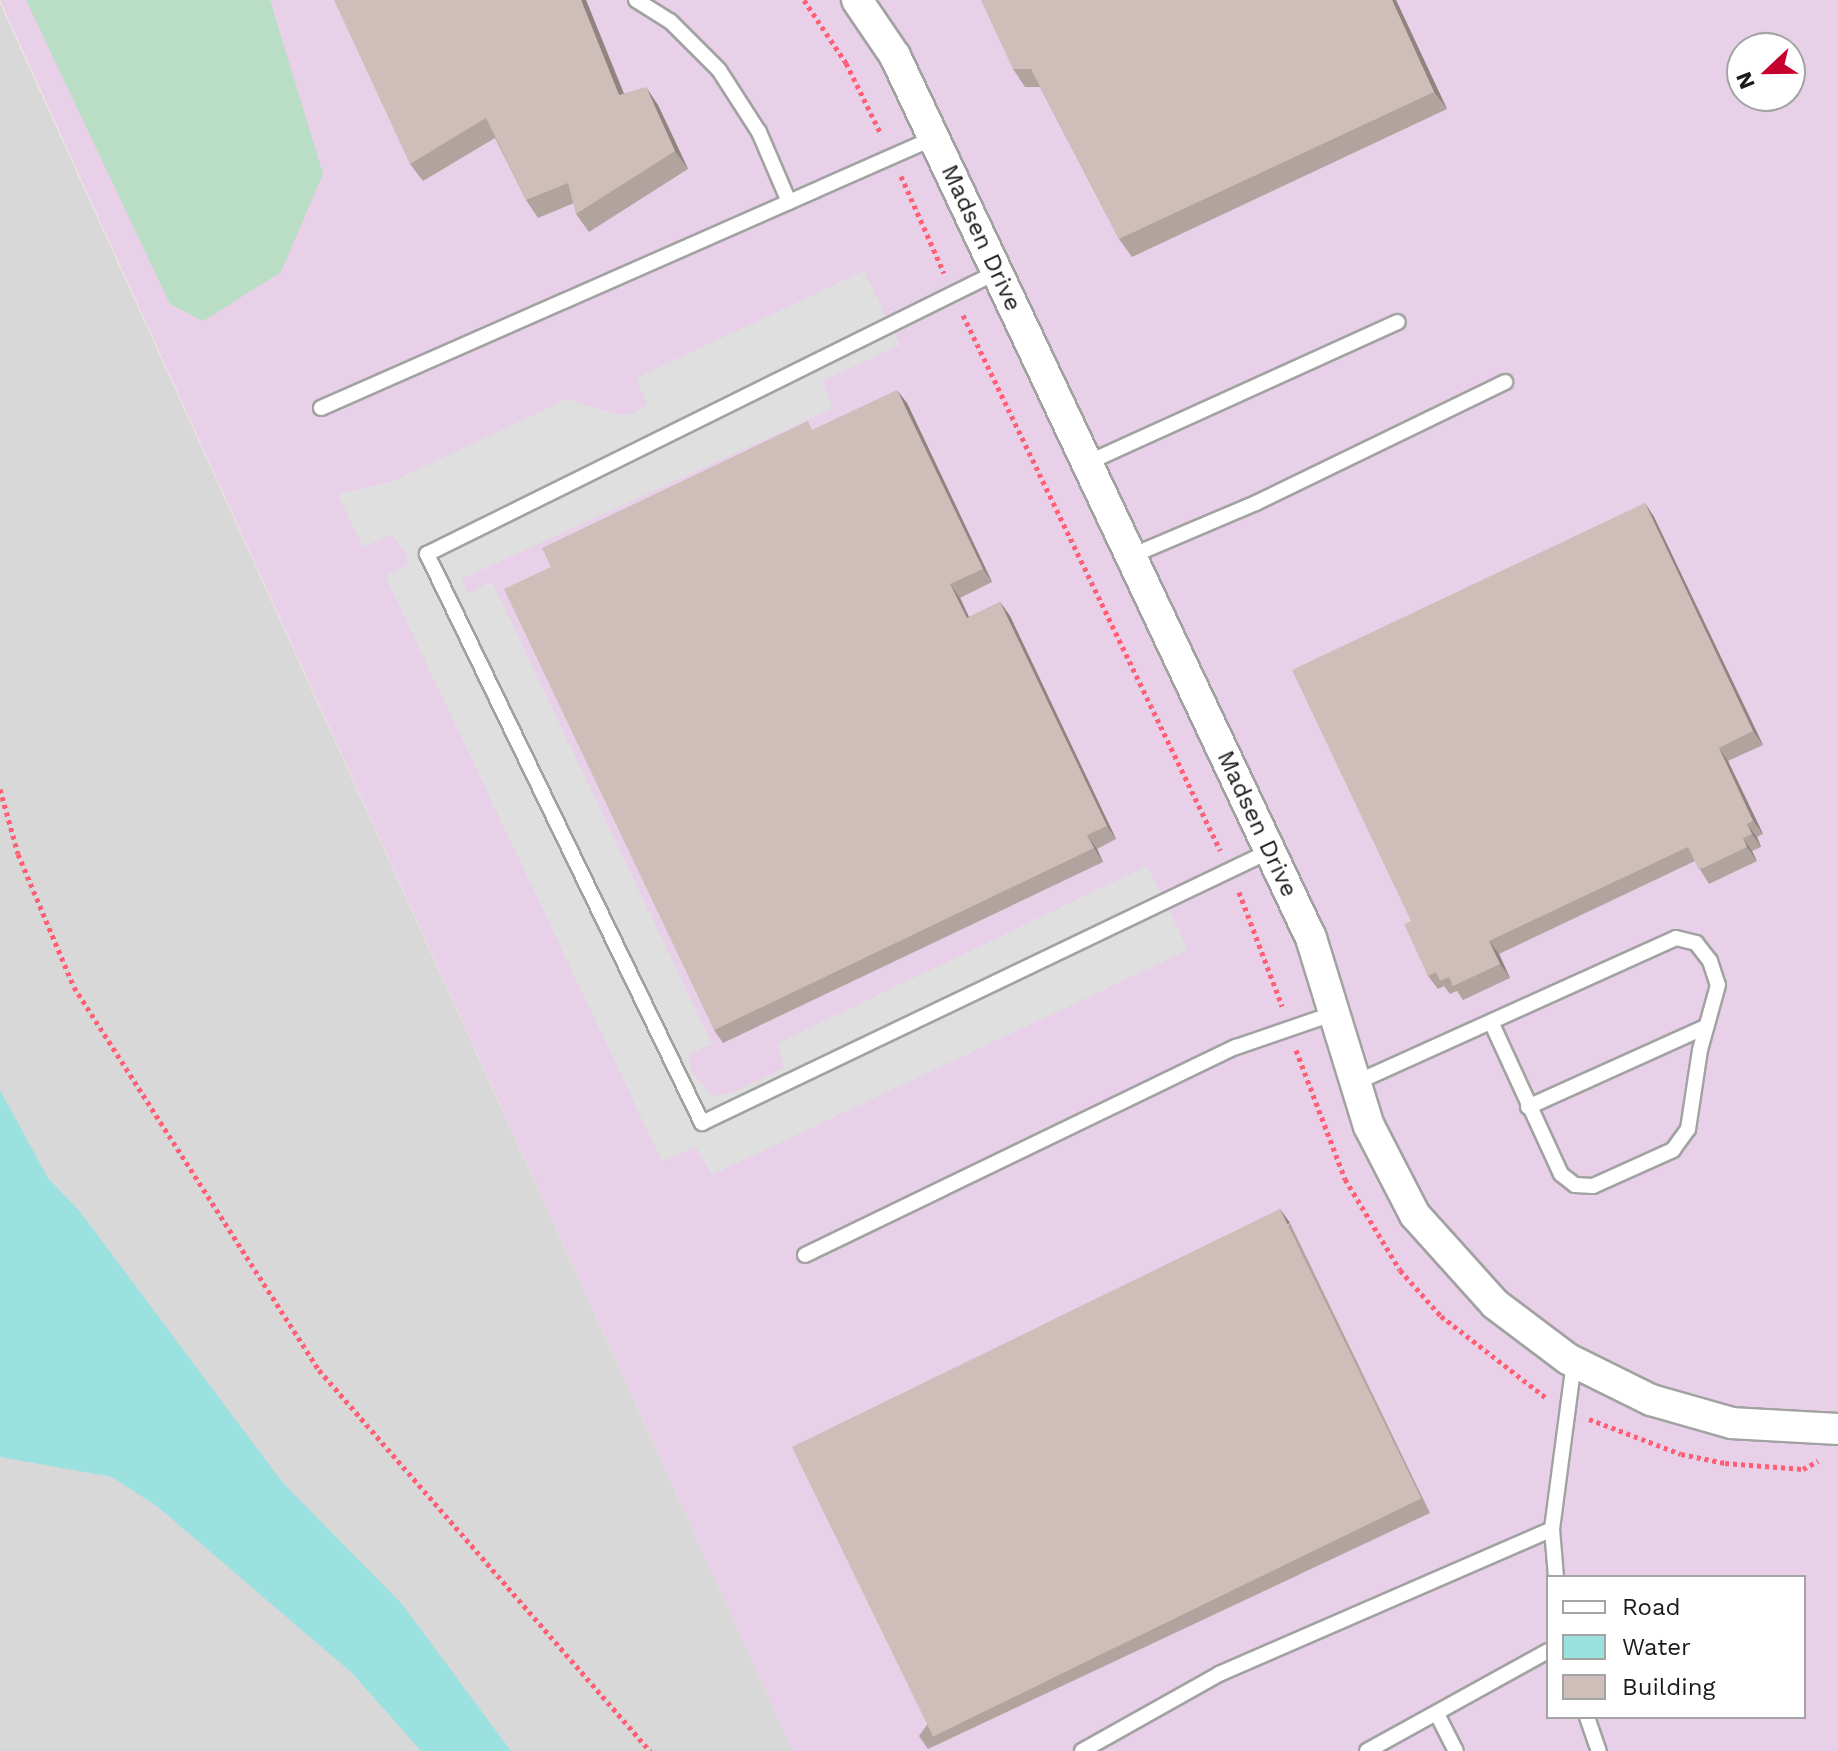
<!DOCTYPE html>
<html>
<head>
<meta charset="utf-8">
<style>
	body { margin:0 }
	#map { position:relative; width:1838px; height:1751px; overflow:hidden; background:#eee6df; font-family:"Work Sans",sans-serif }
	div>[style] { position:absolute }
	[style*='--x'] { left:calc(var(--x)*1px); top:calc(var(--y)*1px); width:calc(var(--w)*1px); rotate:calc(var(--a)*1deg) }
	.residential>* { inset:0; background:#d9d8d8 }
	.industrial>* { inset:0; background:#e7d0e8 }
	.wetland>* { inset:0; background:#badec5 }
	.parking>* { inset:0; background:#dfdfdf }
	.water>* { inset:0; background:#9ae1e0 }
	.path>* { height:5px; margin-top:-2.5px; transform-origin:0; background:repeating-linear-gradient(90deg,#ff5f74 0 4px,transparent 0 8px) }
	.roads { filter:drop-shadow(2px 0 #a2a2a2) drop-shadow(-2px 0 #a2a2a2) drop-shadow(0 2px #a2a2a2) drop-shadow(0 -2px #a2a2a2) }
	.lane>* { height:14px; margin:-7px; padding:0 7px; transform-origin:7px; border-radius:7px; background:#fff }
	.street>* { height:30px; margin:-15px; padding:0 15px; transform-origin:15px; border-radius:15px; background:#fff }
	.wall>* { inset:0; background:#b1a39e }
	.shaded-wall>* { inset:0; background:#908481; transform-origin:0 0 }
	.building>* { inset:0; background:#cebdb8; transform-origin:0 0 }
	span { translate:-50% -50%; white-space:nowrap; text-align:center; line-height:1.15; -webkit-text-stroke:8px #fff; paint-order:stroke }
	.street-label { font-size:24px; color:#1b1b1b }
	.legend { position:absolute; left:1546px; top:1575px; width:260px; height:144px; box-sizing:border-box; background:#fff; border:2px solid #a4a4a4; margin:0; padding:10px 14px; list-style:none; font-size:24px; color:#1b1b1b }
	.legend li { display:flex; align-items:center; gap:16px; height:40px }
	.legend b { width:40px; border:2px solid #a4a4a4 }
	.north { position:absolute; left:1726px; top:32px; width:80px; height:80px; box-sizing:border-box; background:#fff; border:2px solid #a4a4a4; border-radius:50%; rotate:248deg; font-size:22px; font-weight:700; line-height:32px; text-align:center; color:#1b1b1b }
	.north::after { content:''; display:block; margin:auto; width:28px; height:36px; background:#c6002f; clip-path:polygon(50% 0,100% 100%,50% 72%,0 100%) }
</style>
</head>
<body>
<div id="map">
	<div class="residential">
		<i style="clip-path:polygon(0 3px,793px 1751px,0 1751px)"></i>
	</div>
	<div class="industrial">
		<i style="clip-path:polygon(evenodd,0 0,1838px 0,1838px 1751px,793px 1751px,0 0,1742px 48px,1790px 48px,1790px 96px,1742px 96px,1742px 48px,0 0,1548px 1577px,1804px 1577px,1804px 1717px,1548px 1717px,1548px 1577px)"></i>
	</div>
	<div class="wetland">
		<i style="clip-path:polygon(26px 0,270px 0,323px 174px,281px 272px,203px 321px,170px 304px)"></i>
	</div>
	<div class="parking">
		<i style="clip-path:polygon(864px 271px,900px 345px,822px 381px,833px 408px,462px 579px,467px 594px,492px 582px,712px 1044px,689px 1055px,691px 1071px,712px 1096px,732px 1093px,784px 1068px,778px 1043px,1147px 866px,1188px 950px,712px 1175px,696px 1147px,662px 1161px,385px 576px,408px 565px,405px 552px,392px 534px,363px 547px,338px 494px,391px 482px,567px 399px,619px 415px,634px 413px,647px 404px,636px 378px)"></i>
	</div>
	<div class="water">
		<i style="clip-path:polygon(0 1090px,48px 1178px,81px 1213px,283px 1483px,402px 1604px,511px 1751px,421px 1751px,352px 1673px,158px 1507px,112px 1477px,0 1457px)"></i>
	</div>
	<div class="path">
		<i style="--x:804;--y:0;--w:76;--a:56.3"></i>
		<i style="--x:846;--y:63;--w:79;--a:63.8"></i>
		<i style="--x:901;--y:176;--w:106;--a:66.1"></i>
		<i style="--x:963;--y:315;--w:594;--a:64.34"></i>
		<i style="--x:0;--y:789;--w:67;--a:74.5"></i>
		<i style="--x:18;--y:854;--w:144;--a:67.2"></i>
		<i style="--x:74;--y:987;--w:455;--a:57.4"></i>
		<i style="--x:319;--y:1370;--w:505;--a:49.02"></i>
		<i style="--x:1239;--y:892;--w:122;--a:69.3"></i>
		<i style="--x:1296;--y:1050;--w:138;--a:69.2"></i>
		<i style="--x:1345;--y:1179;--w:106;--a:58.9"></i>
		<i style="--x:1400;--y:1270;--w:62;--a:48.3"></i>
		<i style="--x:1441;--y:1316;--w:132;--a:37.9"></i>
		<i style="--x:1589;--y:1419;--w:98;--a:20.8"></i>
		<i style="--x:1681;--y:1454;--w:45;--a:11.6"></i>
		<i style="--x:1725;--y:1463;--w:78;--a:4.4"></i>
		<i style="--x:1803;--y:1469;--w:17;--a:-28"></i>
	</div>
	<div class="roads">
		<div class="lane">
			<i style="--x:636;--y:0;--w:40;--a:32"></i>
			<i style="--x:670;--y:21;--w:69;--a:45"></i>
			<i style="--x:719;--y:70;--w:74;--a:57.2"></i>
			<i style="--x:759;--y:132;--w:76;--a:66.8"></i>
			<i style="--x:997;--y:272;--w:636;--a:153.68"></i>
			<i style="--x:427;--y:554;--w:632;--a:64.21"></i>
			<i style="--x:702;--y:1123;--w:630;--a:-25.59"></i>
			<i style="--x:321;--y:408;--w:670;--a:-23.77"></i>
			<i style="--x:1087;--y:463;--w:341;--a:-24.4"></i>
			<i style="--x:1131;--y:556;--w:136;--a:-23"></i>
			<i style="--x:1256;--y:503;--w:277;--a:-25.9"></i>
			<i style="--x:1355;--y:1083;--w:352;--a:-24.3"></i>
			<i style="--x:1676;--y:938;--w:21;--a:14"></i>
			<i style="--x:1696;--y:943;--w:23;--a:52"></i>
			<i style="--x:1710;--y:961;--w:25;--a:72"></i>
			<i style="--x:1718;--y:985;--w:67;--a:105.5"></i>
			<i style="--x:1700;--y:1050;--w:80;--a:98.6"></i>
			<i style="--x:1688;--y:1129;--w:26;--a:126"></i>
			<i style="--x:1673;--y:1150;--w:88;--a:155.8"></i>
			<i style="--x:1593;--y:1186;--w:18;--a:-177"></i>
			<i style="--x:1575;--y:1185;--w:18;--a:-142"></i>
			<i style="--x:1561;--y:1174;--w:167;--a:-114.7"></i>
			<i style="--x:1528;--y:1107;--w:196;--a:-24.3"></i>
			<i style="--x:805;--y:1255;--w:479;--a:-25.8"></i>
			<i style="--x:1236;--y:1047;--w:102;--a:-19"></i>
			<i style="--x:1556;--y:1577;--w:48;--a:-94.8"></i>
			<i style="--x:1552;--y:1529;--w:167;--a:-82.5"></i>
			<i style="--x:1438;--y:1716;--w:39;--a:63"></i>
			<i style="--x:1587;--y:1717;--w:36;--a:71"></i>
			<i style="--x:1082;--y:1751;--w:157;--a:-29.3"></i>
			<i style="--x:1219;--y:1674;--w:363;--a:-23.5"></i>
			<i style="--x:1367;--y:1751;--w:207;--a:-28.9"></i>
		</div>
		<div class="street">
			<i style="--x:857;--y:0;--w:68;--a:55.8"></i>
			<i style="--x:895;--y:56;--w:975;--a:64.75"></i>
			<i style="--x:1311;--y:938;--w:197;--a:72.9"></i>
			<i style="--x:1369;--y:1126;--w:100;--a:62.7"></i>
			<i style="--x:1415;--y:1215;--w:120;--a:48"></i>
			<i style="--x:1495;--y:1304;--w:91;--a:37"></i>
			<i style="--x:1568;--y:1359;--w:93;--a:26.3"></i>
			<i style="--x:1651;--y:1400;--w:84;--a:15.9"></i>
			<i style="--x:1732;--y:1423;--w:106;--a:3.2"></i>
		</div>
	</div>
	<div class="wall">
		<i style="clip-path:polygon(586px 0,624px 93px,658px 105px,688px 169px,589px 232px,576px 214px,574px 203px,538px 218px,526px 200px,495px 138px,423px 181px,410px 164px)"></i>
		<i style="clip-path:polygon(1396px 0,1447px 109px,1132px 257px,1119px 239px,1040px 87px,1025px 87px,1013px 69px)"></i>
		<i style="clip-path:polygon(907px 403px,992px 582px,960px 598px,969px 617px,1000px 602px,1010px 616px,1116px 839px,1097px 849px,1103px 862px,723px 1043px,714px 1030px,551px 567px,814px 430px)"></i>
		<i style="clip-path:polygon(1645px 503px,1654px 517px,1763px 745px,1728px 761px,1763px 834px,1757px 837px,1761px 847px,1752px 851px,1757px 861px,1709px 884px,1695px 861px,1499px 954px,1510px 978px,1463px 1000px,1457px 991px,1450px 994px,1444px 986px,1438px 989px,1428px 976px,1411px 921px)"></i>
		<i style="clip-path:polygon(1290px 1223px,1430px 1513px,928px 1749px,919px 1736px)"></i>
	</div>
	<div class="shaded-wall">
		<i style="clip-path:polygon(581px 0,586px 0,631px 112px,619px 95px)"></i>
		<i style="clip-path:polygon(1392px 0,1396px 0,1447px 109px,1434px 92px)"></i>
		<i style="clip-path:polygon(646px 87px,658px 105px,688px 169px,675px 151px)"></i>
		<i style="clip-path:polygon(897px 390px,907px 403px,992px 582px,983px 569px)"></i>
		<i style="clip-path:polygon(1645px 503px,1654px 517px,1763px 745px,1753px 731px)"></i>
		<i style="clip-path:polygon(950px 584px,960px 598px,976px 632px,967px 618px)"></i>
		<i style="clip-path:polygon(1000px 602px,1010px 616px,1116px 839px,1107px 826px)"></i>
		<i style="clip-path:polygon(1719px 748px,1728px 761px,1763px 834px,1753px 821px)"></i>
		<i style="clip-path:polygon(1747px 824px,1757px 837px,1761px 847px,1752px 834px)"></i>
		<i style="clip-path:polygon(1087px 835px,1097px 849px,1103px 862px,1094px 848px)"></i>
		<i style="clip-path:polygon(1743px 838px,1752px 851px,1757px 861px,1747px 847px)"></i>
		<i style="clip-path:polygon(1489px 941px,1499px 954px,1510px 978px,1500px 964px)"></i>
		<i style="left:1280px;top:1209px;width:17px;height:322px;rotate:54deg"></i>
	</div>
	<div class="building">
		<i style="clip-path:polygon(334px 0,581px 0,619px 95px,646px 87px,675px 151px,576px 214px,568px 183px,526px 200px,486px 118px,410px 164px)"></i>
		<i style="clip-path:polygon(981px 0,1392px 0,1434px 92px,1119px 239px,1031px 69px,1013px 69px)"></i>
		<i style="clip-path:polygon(897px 390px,983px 569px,950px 584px,967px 618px,1000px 602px,1107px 826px,1087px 835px,1094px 848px,714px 1030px,504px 589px,551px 567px,542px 548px,808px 421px,812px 430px)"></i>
		<i style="clip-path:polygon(1645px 503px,1753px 731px,1719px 748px,1753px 821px,1747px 824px,1752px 834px,1743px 838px,1747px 847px,1699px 870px,1688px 847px,1489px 941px,1500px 964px,1453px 986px,1449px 977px,1440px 981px,1436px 972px,1428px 976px,1404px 924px,1411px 921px,1292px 670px)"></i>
		<i style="left:1280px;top:1209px;width:322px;height:543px;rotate:64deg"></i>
	</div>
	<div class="street-label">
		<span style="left:981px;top:238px;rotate:65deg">Madsen Drive</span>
		<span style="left:1257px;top:824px;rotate:65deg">Madsen Drive</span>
	</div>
	<ul class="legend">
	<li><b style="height:10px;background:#fff"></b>Road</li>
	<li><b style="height:22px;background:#9ae1e0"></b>Water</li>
	<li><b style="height:22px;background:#cebdb8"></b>Building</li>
	</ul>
	<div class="north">N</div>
</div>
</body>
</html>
